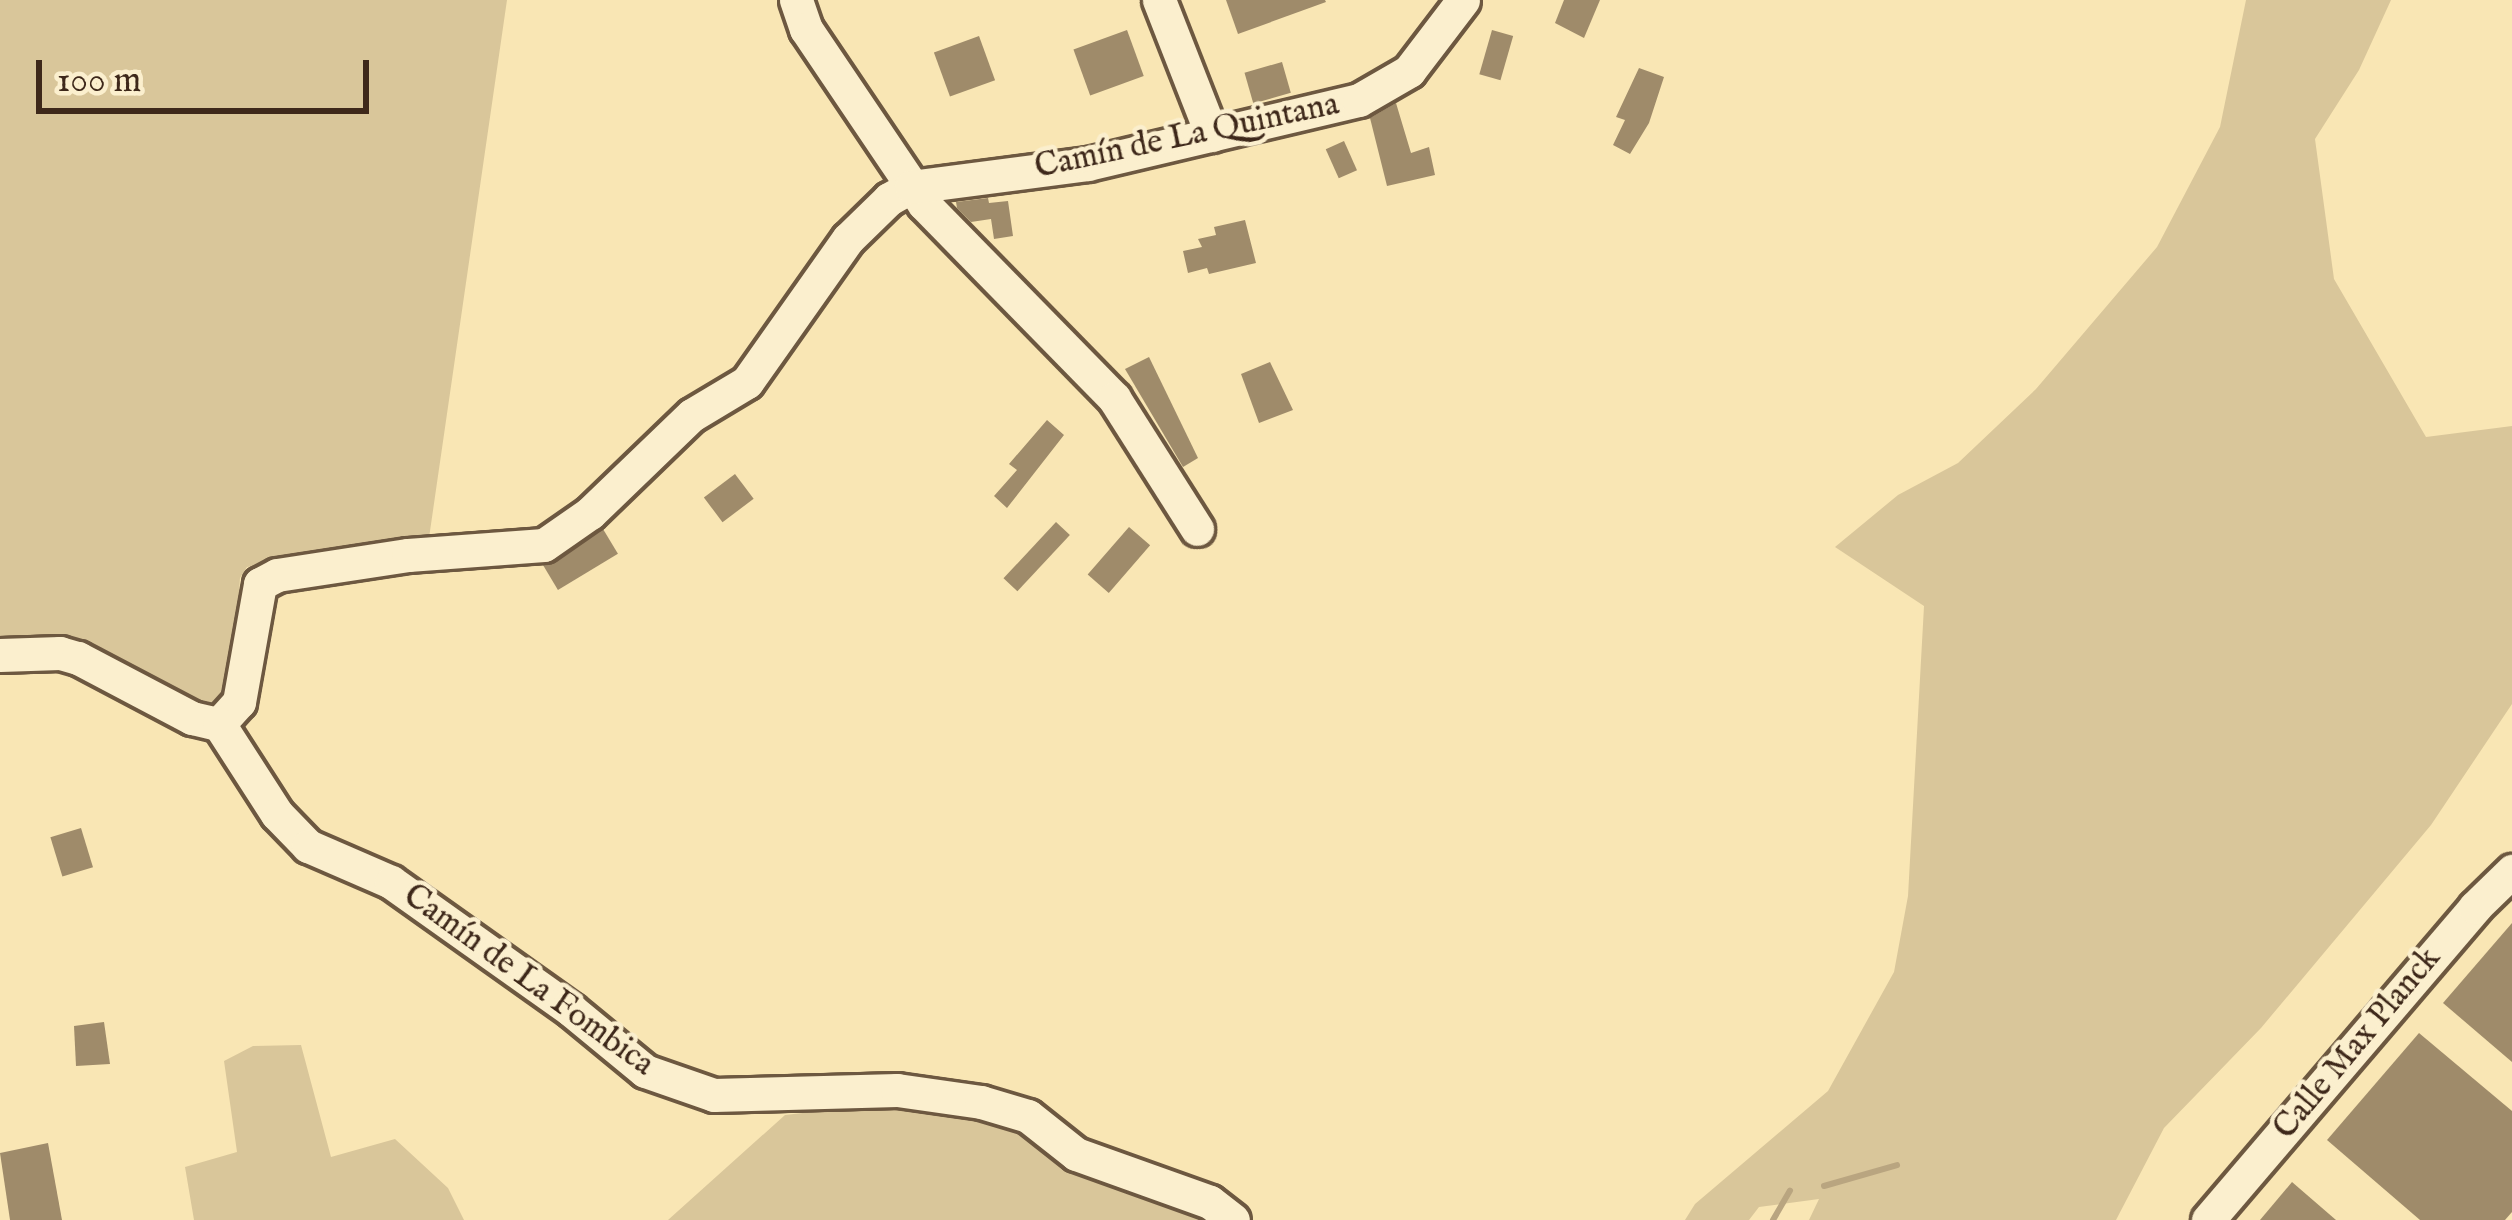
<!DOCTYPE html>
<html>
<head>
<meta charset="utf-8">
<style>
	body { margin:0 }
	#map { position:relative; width:2512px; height:1220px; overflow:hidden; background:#f9e6b4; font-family:"IM FELL English",serif }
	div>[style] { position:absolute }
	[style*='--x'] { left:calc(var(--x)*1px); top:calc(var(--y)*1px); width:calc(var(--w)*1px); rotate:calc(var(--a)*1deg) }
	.green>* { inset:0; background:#d9c69a }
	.stream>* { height:6px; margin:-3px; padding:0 3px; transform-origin:3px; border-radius:3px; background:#b9a580 }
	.building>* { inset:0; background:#9f8b6a; transform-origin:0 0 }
	.roads { filter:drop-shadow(3px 0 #6d5840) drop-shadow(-3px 0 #6d5840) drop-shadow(0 3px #6d5840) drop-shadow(0 -3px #6d5840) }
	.minor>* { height:33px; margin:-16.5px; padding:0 16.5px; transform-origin:16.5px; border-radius:16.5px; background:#fbefce }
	span { translate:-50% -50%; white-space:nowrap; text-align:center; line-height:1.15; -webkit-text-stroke:9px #fbefce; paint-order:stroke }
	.street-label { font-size:33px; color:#3e281a }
	.scale { position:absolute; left:36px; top:60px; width:333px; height:54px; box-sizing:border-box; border:6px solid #3e281a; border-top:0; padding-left:15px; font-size:36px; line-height:42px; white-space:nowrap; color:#3e281a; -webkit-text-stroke:9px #fbefce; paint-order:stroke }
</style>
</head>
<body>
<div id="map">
	<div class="green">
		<i style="clip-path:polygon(0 0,507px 0,429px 538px,247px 567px,240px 578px,233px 675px,213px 712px,0 645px)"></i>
		<i style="clip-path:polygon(2246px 0,2391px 0,2359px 70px,2315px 139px,2334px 279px,2426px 437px,2512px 426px,2512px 704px,2431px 825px,2261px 1028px,2164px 1128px,2116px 1220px,1809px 1220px,1819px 1199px,1759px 1207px,1749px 1220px,1685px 1220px,1695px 1204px,1828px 1091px,1894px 972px,1908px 896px,1924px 606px,1835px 547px,1898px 495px,1958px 463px,2036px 389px,2157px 247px,2220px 127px)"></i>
		<i style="clip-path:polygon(301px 1045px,331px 1157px,395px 1139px,448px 1188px,464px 1220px,194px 1220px,185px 1167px,237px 1152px,224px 1061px,253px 1046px)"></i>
		<i style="clip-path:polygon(891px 1103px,986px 1119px,1046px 1144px,1105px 1185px,1149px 1201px,1192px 1206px,1209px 1220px,668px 1220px,785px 1115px)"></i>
	</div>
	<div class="stream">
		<i style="--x:1824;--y:1186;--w:76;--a:-16"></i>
		<i style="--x:1773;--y:1220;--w:34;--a:-60"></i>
	</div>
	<div class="building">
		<i style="clip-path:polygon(1226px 0,1325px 0,1326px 2px,1238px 34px)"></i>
		<i style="clip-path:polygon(1564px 0,1600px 0,1584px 38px,1555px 23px)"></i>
		<i style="left:1127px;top:30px;width:49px;height:57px;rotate:70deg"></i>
		<i style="left:1492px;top:30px;width:22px;height:46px;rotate:16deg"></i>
		<i style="left:979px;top:36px;width:47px;height:48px;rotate:70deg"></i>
		<i style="left:1282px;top:62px;width:32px;height:39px;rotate:74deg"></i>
		<i style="clip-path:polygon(1639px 68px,1664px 77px,1649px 123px,1630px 154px,1613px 145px,1625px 120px,1616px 117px)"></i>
		<i style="clip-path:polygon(1396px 103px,1411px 153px,1429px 147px,1435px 175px,1387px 186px,1370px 118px)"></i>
		<i style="left:1344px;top:141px;width:32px;height:20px;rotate:66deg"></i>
		<i style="clip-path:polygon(988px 198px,989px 203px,1008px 201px,1013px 236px,994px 239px,991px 219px,971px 222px,957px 208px,956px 202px)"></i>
		<i style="clip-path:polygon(1245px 220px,1256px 263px,1209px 274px,1207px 268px,1188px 273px,1183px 251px,1202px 247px,1198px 239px,1216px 235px,1214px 227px)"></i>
		<i style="clip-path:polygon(1149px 357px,1198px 458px,1183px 467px,1125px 369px)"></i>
		<i style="clip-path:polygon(1270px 362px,1293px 410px,1259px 423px,1241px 374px)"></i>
		<i style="clip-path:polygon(1047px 420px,1064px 435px,1007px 508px,994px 496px,1017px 470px,1009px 464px)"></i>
		<i style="left:735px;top:474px;width:31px;height:39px;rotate:53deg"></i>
		<i style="left:1056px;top:522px;width:19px;height:77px;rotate:43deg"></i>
		<i style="left:1129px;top:527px;width:28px;height:63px;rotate:41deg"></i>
		<i style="left:603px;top:529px;width:29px;height:70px;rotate:59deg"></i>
		<i style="left:81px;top:828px;width:41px;height:32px;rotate:73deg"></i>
		<i style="clip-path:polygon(2512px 923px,2512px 1062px,2443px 1003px)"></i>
		<i style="clip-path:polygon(104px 1022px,110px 1064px,76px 1066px,74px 1026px)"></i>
		<i style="clip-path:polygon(2419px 1033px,2512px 1111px,2512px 1212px,2505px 1220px,2420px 1220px,2327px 1140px)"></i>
		<i style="clip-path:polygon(48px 1143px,62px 1220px,10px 1220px,0 1153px)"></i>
		<i style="clip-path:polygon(2292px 1182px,2336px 1220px,2260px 1220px)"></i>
	</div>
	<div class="roads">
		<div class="minor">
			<i style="--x:796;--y:0;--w:31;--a:71"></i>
			<i style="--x:806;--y:29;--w:211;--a:56"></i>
			<i style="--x:924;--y:204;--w:272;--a:45.6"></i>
			<i style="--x:1114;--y:398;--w:155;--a:57.6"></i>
			<i style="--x:1159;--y:0;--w:145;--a:68.6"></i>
			<i style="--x:0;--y:655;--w:60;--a:-1.9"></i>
			<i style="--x:60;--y:653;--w:19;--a:16"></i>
			<i style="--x:78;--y:658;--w:129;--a:27.8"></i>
			<i style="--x:192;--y:718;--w:28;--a:13"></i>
			<i style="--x:219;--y:724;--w:30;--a:-48"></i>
			<i style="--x:239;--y:702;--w:120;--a:-79.9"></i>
			<i style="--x:260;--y:584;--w:19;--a:-28"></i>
			<i style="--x:277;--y:575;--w:133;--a:-8.7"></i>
			<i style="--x:408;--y:555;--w:136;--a:-4.2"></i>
			<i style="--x:544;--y:545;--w:56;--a:-34.8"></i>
			<i style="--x:590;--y:513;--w:141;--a:-43.9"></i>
			<i style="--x:692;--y:415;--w:64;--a:-31"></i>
			<i style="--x:747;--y:382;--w:175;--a:-54.8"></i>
			<i style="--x:848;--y:239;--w:57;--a:-44.3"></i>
			<i style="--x:889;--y:199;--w:25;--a:-29"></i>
			<i style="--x:911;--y:187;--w:178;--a:-7.4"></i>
			<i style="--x:1088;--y:164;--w:278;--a:-13.3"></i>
			<i style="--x:1359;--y:100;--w:58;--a:-30.1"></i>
			<i style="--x:1409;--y:71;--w:89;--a:-52.7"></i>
			<i style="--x:219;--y:724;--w:107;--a:57.2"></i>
			<i style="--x:277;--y:814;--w:45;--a:45.9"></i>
			<i style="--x:308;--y:846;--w:90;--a:23.4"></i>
			<i style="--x:391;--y:882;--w:221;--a:35.4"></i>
			<i style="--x:571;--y:1010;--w:96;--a:39.5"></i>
			<i style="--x:645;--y:1071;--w:73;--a:19.2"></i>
			<i style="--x:714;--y:1095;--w:183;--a:-1.6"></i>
			<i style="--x:897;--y:1090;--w:85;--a:8.1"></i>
			<i style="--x:981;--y:1102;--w:49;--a:16.6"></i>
			<i style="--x:1028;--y:1116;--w:61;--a:38.4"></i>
			<i style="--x:1076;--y:1154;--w:142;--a:19.7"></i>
			<i style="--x:1210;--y:1202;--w:29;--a:38"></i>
			<i style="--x:2208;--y:1220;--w:411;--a:-49.5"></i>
			<i style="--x:2475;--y:907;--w:52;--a:-44.2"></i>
		</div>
	</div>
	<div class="street-label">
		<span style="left:1187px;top:137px;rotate:-12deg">Camín de La Quintana</span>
		<span style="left:528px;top:981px;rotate:36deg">Camín de La Fombica</span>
		<span style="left:2358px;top:1044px;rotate:-50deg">Calle Max Planck</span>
	</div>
	<div class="scale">100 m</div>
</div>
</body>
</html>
